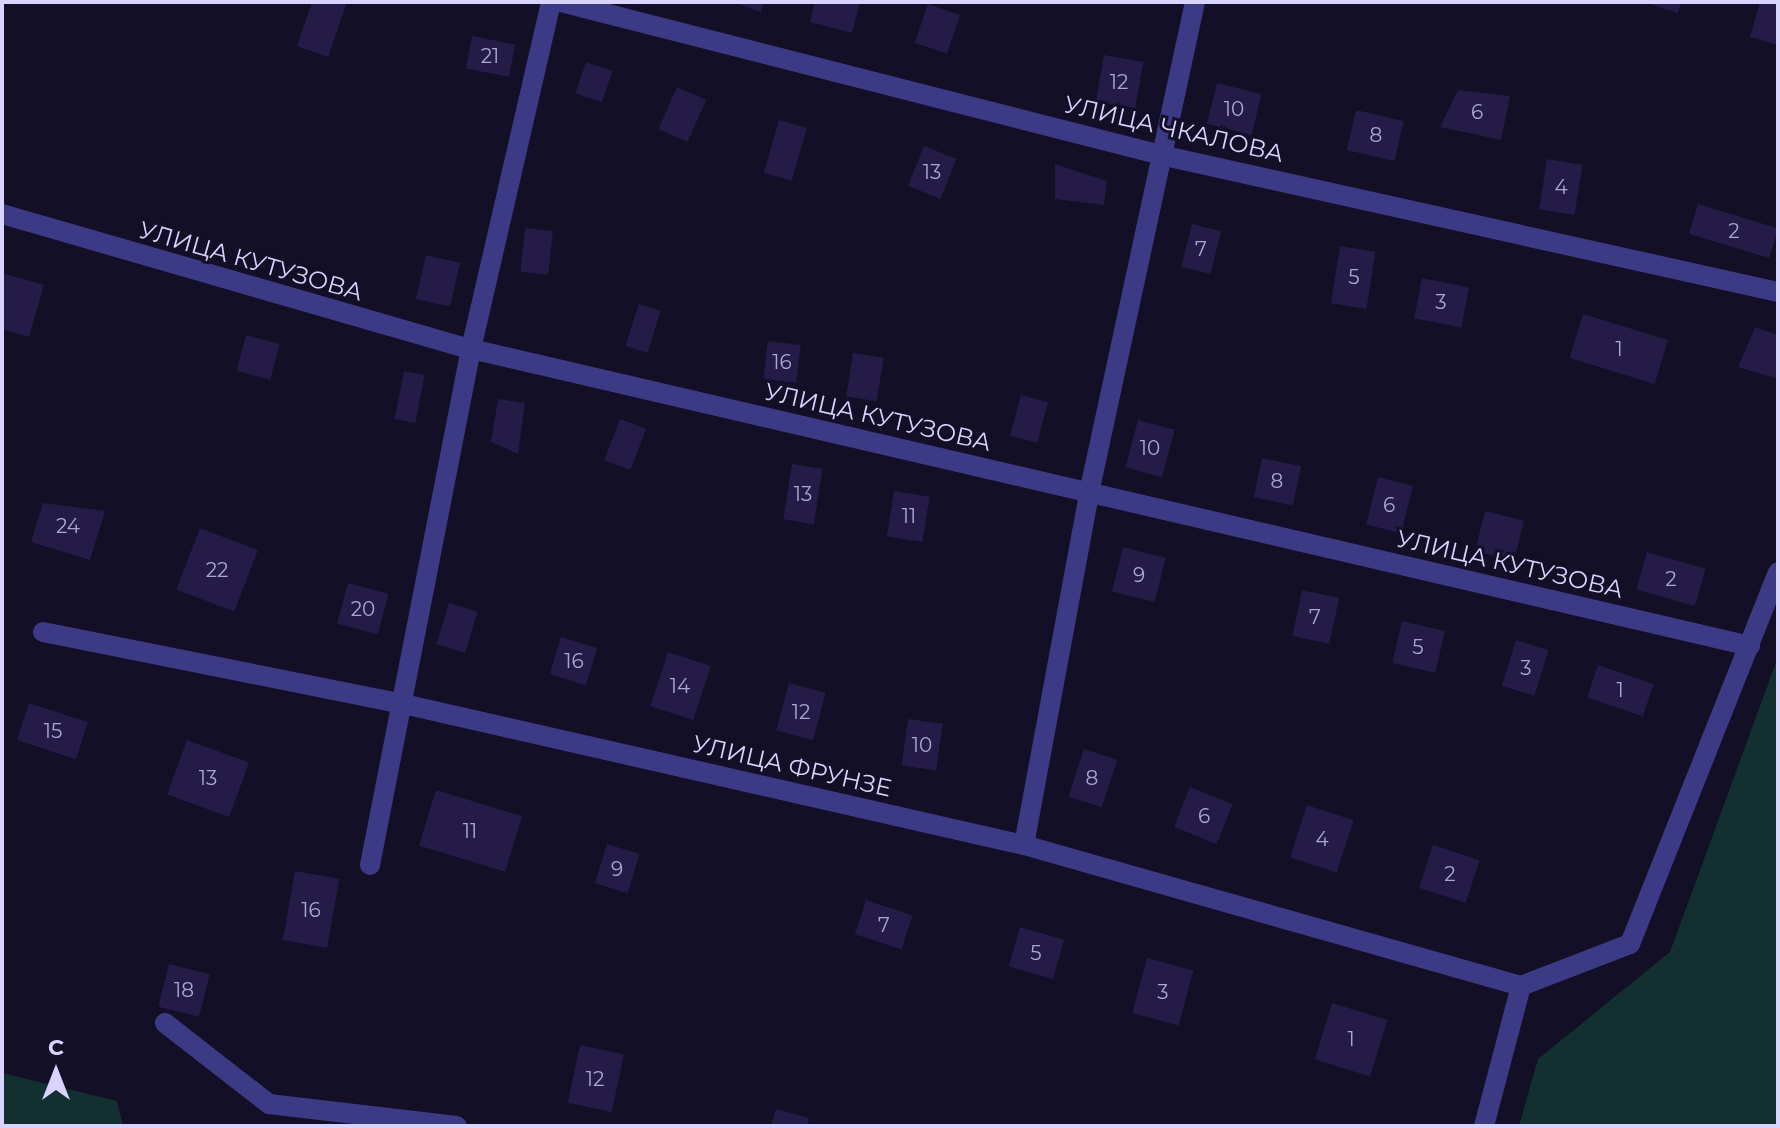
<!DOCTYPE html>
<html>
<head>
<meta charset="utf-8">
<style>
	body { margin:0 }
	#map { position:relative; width:1780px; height:1128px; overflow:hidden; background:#130f26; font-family:Montserrat,sans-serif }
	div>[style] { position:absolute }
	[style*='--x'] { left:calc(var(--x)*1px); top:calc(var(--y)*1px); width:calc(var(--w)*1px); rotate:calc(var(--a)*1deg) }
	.green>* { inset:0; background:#12302f }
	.building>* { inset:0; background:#241b47; transform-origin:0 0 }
	.street>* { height:20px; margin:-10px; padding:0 10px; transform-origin:10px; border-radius:10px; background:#3d3a85 }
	span { translate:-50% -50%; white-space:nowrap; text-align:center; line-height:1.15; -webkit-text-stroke:6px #130f26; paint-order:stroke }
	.number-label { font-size:20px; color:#aca6d1 }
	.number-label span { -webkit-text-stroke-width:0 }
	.street-label { font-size:24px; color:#d9d4ff }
	.frame { position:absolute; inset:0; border:4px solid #d9d4ff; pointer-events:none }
	.north { position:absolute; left:16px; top:1032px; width:80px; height:80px; -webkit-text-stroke:6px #130f26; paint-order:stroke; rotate:0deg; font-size:22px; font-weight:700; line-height:32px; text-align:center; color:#d9d4ff }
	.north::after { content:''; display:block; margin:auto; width:28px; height:36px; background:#d9d4ff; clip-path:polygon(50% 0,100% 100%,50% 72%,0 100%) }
</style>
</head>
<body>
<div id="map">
	<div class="green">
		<i style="clip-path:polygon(1778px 657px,1778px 1126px,1519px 1126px,1538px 1059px,1670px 952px)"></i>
		<i style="clip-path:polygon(2px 1073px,117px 1101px,123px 1126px,2px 1126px)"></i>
	</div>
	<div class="building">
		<i style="clip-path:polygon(312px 2px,347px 2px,328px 57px,297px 46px)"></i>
		<i style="clip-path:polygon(732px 2px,764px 2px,761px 12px)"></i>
		<i style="clip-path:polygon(815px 2px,860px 2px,852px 33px,810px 22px)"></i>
		<i style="clip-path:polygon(1644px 2px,1681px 2px,1678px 13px)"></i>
		<i style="clip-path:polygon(1760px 2px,1778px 2px,1778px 45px,1750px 37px)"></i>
		<i style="left:928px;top:4px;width:34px;height:41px;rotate:19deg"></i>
		<i style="left:472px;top:36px;width:44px;height:33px;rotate:11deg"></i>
		<i style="left:1104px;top:55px;width:40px;height:47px;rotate:10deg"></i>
		<i style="left:586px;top:62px;width:28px;height:33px;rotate:19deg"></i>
		<i style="left:1217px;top:83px;width:46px;height:42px;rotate:14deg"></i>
		<i style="left:677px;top:87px;width:32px;height:46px;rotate:24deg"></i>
		<i style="clip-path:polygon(1458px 90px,1510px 96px,1501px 140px,1440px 127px)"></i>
		<i style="left:1356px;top:110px;width:49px;height:41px;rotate:13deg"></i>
		<i style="left:779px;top:120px;width:29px;height:55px;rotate:16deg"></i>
		<i style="left:924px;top:146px;width:35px;height:43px;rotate:22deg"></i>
		<i style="left:1547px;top:159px;width:36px;height:51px;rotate:9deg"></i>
		<i style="clip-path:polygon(1055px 164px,1107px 181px,1104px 205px,1055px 199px)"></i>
		<i style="left:1698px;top:204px;width:84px;height:31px;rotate:17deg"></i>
		<i style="left:1192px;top:224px;width:30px;height:44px;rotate:14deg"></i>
		<i style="left:525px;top:228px;width:28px;height:44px;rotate:6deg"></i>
		<i style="left:1340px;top:246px;width:36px;height:58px;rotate:9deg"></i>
		<i style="left:426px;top:255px;width:35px;height:45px;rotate:13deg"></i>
		<i style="clip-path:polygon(2px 273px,44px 285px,29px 337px,2px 329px)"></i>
		<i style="left:1422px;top:278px;width:48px;height:41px;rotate:11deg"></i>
		<i style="left:639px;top:304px;width:23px;height:44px;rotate:18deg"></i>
		<i style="left:1583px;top:314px;width:89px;height:46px;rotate:17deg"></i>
		<i style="clip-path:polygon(1755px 327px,1778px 335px,1778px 379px,1738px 367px)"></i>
		<i style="left:246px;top:335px;width:35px;height:37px;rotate:15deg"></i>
		<i style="left:768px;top:341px;width:33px;height:38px;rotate:7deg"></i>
		<i style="left:853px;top:353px;width:31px;height:44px;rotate:9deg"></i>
		<i style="left:404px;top:371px;width:21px;height:49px;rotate:11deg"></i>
		<i style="left:1021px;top:395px;width:28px;height:42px;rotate:15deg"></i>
		<i style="clip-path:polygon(498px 399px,525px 403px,518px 454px,491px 442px)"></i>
		<i style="left:620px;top:419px;width:28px;height:44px;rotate:21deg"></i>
		<i style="left:1138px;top:420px;width:38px;height:49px;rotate:15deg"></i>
		<i style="left:1262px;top:458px;width:40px;height:40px;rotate:12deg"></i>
		<i style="left:792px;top:464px;width:31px;height:56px;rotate:9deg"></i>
		<i style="left:1378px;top:477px;width:36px;height:49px;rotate:14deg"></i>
		<i style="left:894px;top:491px;width:36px;height:46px;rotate:9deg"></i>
		<i style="clip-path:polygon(43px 503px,105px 511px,90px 560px,31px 542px)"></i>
		<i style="left:1485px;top:511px;width:40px;height:41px;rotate:14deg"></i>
		<i style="left:200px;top:528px;width:62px;height:66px;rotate:21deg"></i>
		<i style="left:1123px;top:547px;width:44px;height:46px;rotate:14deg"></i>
		<i style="left:1647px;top:552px;width:61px;height:39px;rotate:16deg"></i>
		<i style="left:348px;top:583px;width:42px;height:42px;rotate:15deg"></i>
		<i style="left:1302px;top:590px;width:38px;height:47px;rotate:12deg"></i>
		<i style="left:449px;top:603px;width:30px;height:43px;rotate:17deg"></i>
		<i style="left:1402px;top:621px;width:44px;height:43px;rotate:13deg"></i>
		<i style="left:561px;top:637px;width:38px;height:39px;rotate:17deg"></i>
		<i style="left:1516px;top:640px;width:34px;height:48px;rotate:17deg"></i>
		<i style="left:668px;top:652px;width:45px;height:57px;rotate:18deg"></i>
		<i style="left:1598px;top:665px;width:59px;height:34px;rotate:19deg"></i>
		<i style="left:789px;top:683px;width:38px;height:49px;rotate:15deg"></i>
		<i style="left:29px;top:703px;width:62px;height:39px;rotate:18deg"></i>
		<i style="left:908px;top:719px;width:35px;height:47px;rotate:8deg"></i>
		<i style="left:187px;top:740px;width:66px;height:58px;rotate:20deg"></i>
		<i style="left:1084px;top:749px;width:35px;height:50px;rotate:18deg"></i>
		<i style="left:1190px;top:787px;width:46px;height:43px;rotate:22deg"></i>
		<i style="left:436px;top:790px;width:90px;height:58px;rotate:17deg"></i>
		<i style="left:1307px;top:805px;width:49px;height:55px;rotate:18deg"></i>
		<i style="left:607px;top:844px;width:34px;height:41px;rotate:17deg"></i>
		<i style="left:1433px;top:845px;width:49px;height:45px;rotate:18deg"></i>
		<i style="left:295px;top:871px;width:45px;height:70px;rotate:10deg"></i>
		<i style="left:866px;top:900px;width:49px;height:36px;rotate:18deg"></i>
		<i style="left:1020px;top:927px;width:46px;height:41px;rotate:16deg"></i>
		<i style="left:1147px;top:958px;width:48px;height:57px;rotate:15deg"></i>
		<i style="left:169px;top:964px;width:42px;height:44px;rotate:14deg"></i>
		<i style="left:1332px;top:1003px;width:58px;height:59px;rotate:17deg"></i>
		<i style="left:580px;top:1045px;width:45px;height:59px;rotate:12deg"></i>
		<i style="clip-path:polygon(776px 1109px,809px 1118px,807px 1126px,771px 1126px)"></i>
	</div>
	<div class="street">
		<i style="--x:561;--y:2;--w:623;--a:14.3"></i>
		<i style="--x:1165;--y:156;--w:628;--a:12.51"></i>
		<i style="--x:2;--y:214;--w:488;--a:16.1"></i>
		<i style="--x:471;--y:349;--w:1313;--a:13.07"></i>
		<i style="--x:43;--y:632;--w:363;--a:11.3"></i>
		<i style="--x:399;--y:703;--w:641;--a:12.8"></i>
		<i style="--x:1024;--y:845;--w:517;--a:15.84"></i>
		<i style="--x:1024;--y:845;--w:358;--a:-79.5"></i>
		<i style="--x:1089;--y:493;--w:502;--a:-77.82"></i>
		<i style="--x:370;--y:865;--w:526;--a:-78.93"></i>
		<i style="--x:471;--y:349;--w:356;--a:-77"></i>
		<i style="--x:165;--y:1023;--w:132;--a:37.9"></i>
		<i style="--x:269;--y:1104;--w:189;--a:6.7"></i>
		<i style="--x:1484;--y:1126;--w:145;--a:-75.2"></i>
		<i style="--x:1521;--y:986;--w:117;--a:-21.1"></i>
		<i style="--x:1630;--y:944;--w:400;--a:-68.3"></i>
	</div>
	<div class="number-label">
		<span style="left:490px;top:56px">21</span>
		<span style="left:1119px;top:82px">12</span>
		<span style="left:1234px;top:109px">10</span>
		<span style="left:1477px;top:112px">6</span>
		<span style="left:1376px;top:135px">8</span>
		<span style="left:932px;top:172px">13</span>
		<span style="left:1561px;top:187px">4</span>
		<span style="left:1734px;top:231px">2</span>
		<span style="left:1201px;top:249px">7</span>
		<span style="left:1354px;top:277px">5</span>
		<span style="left:1441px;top:302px">3</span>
		<span style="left:1619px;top:349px">1</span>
		<span style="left:782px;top:362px">16</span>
		<span style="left:1150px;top:448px">10</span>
		<span style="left:1277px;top:481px">8</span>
		<span style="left:803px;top:494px">13</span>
		<span style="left:1389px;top:505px">6</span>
		<span style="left:909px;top:516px">11</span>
		<span style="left:68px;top:526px">24</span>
		<span style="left:217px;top:570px">22</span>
		<span style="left:1139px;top:575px">9</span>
		<span style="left:1671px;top:579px">2</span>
		<span style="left:363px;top:609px">20</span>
		<span style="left:1315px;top:617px">7</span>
		<span style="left:1418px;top:647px">5</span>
		<span style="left:574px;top:661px">16</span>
		<span style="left:1526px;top:668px">3</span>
		<span style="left:680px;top:686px">14</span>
		<span style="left:1620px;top:690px">1</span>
		<span style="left:801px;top:712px">12</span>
		<span style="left:53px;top:731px">15</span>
		<span style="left:922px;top:745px">10</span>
		<span style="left:208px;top:778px">13</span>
		<span style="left:1092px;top:778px">8</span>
		<span style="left:1204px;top:816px">6</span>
		<span style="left:470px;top:831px">11</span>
		<span style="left:1322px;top:839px">4</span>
		<span style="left:617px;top:869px">9</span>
		<span style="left:1450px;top:874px">2</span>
		<span style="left:311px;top:910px">16</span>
		<span style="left:884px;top:925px">7</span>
		<span style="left:1036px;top:953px">5</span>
		<span style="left:184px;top:990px">18</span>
		<span style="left:1163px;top:992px">3</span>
		<span style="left:1351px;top:1039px">1</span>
		<span style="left:595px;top:1079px">12</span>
	</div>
	<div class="street-label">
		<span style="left:1174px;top:129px;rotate:13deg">УЛИЦА ЧКАЛОВА</span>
		<span style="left:251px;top:261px;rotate:16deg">УЛИЦА КУТУЗОВА</span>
		<span style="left:878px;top:417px;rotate:13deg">УЛИЦА КУТУЗОВА</span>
		<span style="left:1510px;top:564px;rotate:13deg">УЛИЦА КУТУЗОВА</span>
		<span style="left:792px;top:766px;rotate:13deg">УЛИЦА ФРУНЗЕ</span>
	</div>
	<div class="frame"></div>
	<div class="north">С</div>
</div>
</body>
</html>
